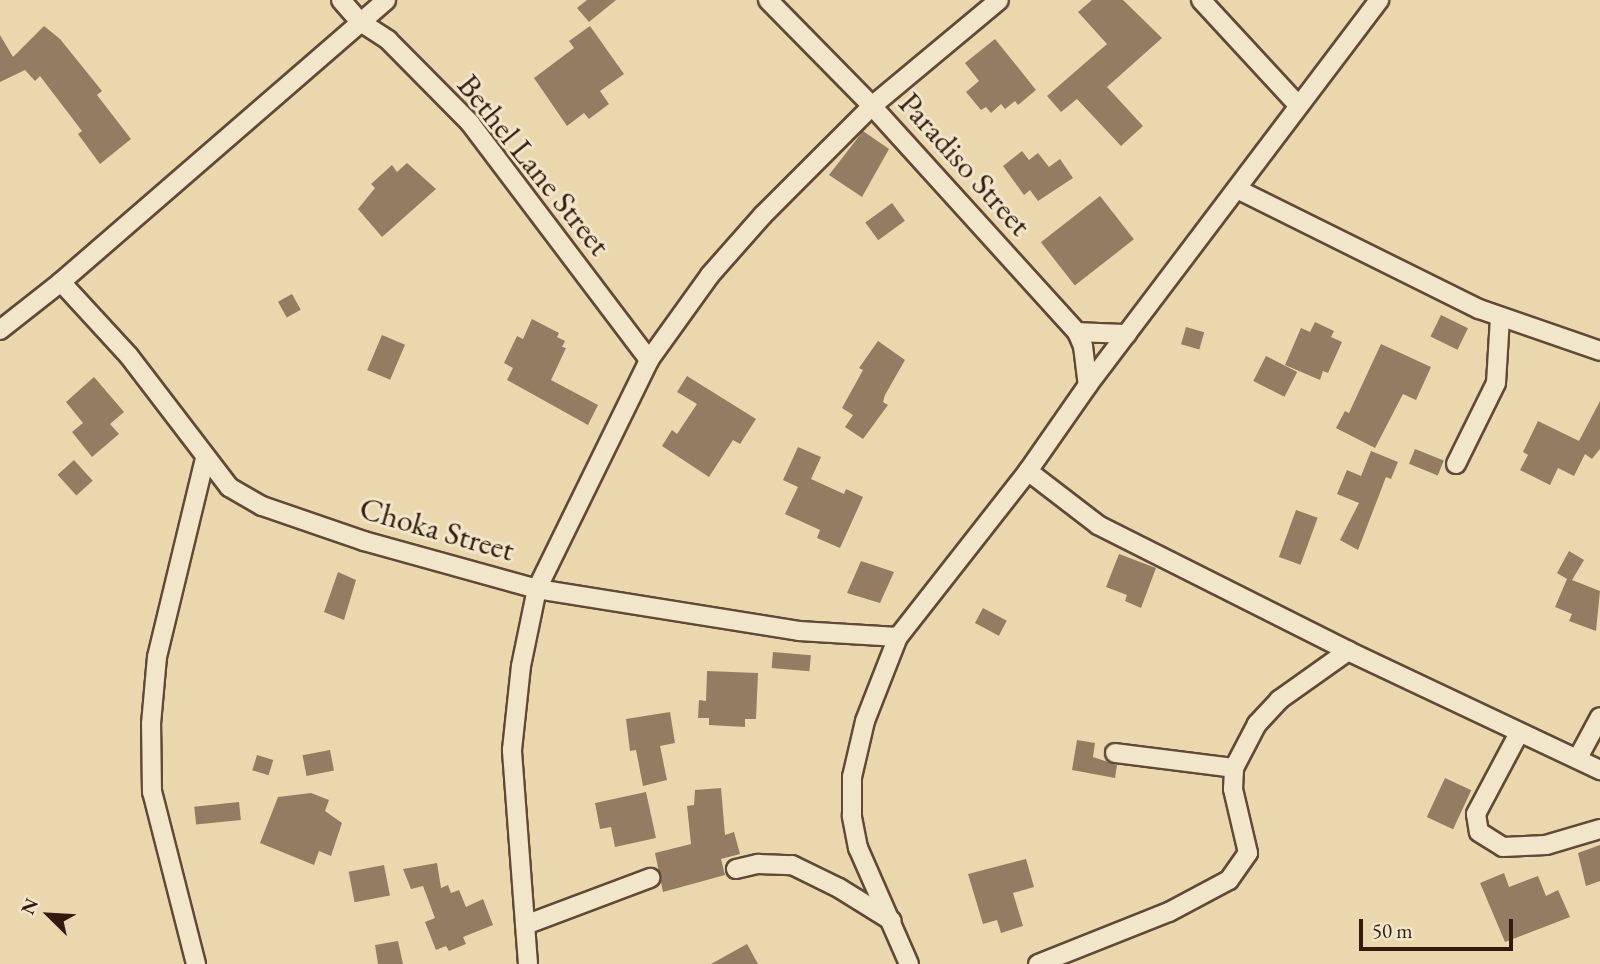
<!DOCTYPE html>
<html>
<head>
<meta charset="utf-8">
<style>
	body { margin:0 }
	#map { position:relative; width:1600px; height:964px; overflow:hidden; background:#ead7ae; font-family:"EB Garamond",serif }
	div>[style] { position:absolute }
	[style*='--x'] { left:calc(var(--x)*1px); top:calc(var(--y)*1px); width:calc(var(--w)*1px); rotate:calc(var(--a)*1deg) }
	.building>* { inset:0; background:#937c61; transform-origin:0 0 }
	.roads { filter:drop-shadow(2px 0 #624936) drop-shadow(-2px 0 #624936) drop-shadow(0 2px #624936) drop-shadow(0 -2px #624936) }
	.minor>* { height:18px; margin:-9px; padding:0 9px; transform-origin:9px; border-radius:9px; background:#f1e5ca }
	span { translate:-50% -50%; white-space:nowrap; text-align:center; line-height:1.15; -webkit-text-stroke:6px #f1e5ca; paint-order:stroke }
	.street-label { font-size:32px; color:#341a0e }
	.north { position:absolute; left:14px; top:880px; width:70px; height:70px; -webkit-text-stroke:5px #f1e5ca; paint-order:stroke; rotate:294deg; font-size:19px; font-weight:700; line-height:28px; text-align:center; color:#341a0e }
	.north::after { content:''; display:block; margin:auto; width:24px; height:32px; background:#341a0e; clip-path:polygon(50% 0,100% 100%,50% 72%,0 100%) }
	.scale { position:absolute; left:1359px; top:919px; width:154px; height:32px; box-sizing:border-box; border:4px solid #341a0e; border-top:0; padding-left:9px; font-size:21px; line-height:24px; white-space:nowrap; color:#341a0e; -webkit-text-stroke:5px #f1e5ca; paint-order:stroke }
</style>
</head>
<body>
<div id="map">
	<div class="building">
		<i style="clip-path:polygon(587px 0,616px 0,589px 22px,577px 8px)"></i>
		<i style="clip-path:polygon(1092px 0,1123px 0,1162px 38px,1107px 87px,1143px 126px,1121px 146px,1077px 99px,1061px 112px,1047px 96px,1107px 44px,1078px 12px)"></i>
		<i style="clip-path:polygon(44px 26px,60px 39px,102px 91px,97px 95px,131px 139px,100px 164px,78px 134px,82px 131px,40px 76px,35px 81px,25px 70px,0 82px,0 35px,13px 57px)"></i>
		<i style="clip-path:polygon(590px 26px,624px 74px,600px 91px,609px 104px,589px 119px,584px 113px,567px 126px,534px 78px,574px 48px,569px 41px)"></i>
		<i style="clip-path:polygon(995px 39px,1036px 90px,1018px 105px,1015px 101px,1005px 109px,1001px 104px,991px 113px,986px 107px,981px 110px,966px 92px,979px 81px,965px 63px)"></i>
		<i style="clip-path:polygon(863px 131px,889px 149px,862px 197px,829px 175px)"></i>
		<i style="clip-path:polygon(1022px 151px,1029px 160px,1038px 153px,1049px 167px,1060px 159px,1073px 178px,1038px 201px,1030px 190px,1024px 195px,1003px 166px)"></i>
		<i style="clip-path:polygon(407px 163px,436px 189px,382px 237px,358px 209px,375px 188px,371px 184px,392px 165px,397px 172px)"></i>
		<i style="left:1100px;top:196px;width:55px;height:75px;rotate:52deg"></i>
		<i style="left:892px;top:203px;width:22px;height:33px;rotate:54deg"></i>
		<i style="left:292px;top:294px;width:18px;height:16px;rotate:61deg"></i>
		<i style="left:1441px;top:315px;width:30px;height:24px;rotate:26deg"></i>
		<i style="clip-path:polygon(532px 319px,559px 333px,557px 337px,565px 341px,562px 347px,566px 348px,551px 380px,598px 405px,588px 425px,507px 380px,513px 368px,504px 363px,517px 336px,523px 339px)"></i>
		<i style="clip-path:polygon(1315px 322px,1334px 331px,1331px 337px,1342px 342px,1328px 373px,1323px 371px,1320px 380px,1285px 365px,1301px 328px,1310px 332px)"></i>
		<i style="left:1186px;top:327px;width:19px;height:18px;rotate:16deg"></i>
		<i style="left:382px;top:335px;width:25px;height:38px;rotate:23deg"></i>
		<i style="clip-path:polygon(878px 341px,905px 360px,885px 395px,883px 402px,888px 405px,863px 439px,845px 427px,853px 415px,842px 408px,863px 370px,859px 368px)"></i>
		<i style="clip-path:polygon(1381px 344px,1431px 367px,1416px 400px,1403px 394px,1375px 448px,1336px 428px,1345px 411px,1349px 413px)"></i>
		<i style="left:1266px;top:356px;width:35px;height:28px;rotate:27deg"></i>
		<i style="clip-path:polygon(687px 376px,756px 419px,740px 444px,733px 440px,709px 477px,662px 446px,672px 430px,677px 434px,697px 404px,677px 392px)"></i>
		<i style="clip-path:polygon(94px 377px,124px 412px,110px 424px,119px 434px,92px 457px,72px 432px,83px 423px,66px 402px)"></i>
		<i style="clip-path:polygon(1600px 401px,1600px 449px,1592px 459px,1585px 454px,1574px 476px,1558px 468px,1550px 485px,1520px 470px,1528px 455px,1523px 452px,1538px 421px,1579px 441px)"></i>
		<i style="clip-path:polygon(798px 447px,821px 457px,811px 479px,844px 494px,846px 489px,863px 497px,840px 548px,817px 538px,820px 530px,785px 514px,798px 487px,783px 480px)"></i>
		<i style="left:1415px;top:449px;width:31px;height:16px;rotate:22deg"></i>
		<i style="clip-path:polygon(1371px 451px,1398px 462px,1391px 479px,1386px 477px,1358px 550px,1340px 540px,1359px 503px,1337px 494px,1347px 470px,1361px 476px)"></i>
		<i style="left:74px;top:460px;width:28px;height:22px;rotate:48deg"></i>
		<i style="left:1296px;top:510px;width:23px;height:50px;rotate:20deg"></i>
		<i style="clip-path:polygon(1569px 551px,1584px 560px,1572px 580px,1600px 591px,1596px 631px,1569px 621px,1572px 614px,1555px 607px,1567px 579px,1557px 573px)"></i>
		<i style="clip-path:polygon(1119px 554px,1156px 568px,1141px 608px,1125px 601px,1127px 595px,1106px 587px)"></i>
		<i style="clip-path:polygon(861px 561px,894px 572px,880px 603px,847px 593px)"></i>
		<i style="clip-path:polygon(338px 572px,356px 580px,344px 620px,324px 612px)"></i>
		<i style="left:983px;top:608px;width:27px;height:17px;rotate:28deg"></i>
		<i style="left:773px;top:652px;width:38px;height:16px;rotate:5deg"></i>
		<i style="clip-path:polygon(707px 671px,758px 673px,756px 719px,745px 719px,745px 727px,709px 725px,709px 718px,698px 718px,699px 700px,706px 701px)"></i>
		<i style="clip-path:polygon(670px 712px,675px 743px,660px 746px,667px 780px,643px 786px,636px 750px,630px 751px,626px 719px)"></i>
		<i style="clip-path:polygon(1077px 740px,1095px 743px,1093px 757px,1117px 765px,1115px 778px,1072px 770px)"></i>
		<i style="left:330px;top:750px;width:21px;height:28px;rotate:79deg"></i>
		<i style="left:257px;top:755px;width:17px;height:16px;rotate:17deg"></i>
		<i style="left:1445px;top:778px;width:29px;height:43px;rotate:25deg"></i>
		<i style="clip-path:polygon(721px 788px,725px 835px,734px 832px,740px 854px,721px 859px,725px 875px,663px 892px,655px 853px,691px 844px,687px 806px,694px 805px,695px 790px)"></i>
		<i style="clip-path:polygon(646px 792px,656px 838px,615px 847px,611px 827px,600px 829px,595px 803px)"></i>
		<i style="clip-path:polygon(311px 793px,329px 800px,325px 811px,342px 823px,331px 856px,319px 851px,314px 865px,260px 843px,278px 797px)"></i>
		<i style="left:239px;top:802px;width:18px;height:45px;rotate:84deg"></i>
		<i style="clip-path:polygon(1600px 845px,1600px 881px,1586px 886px,1578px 853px)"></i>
		<i style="clip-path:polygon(1026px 859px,1034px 887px,1013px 893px,1023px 926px,1001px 933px,997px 920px,983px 924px,968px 874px)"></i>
		<i style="clip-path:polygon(437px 863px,441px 888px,448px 885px,451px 893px,459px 890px,466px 907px,483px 899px,493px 925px,463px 937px,466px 944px,449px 951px,446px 946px,436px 950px,425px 922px,435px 918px,423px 886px,411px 889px,403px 869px)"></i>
		<i style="left:384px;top:865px;width:31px;height:36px;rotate:79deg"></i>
		<i style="clip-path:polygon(1504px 873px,1509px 887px,1538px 876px,1546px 896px,1558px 890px,1570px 917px,1505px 942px,1480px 883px)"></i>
		<i style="clip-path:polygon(398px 941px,403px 964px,378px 964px,375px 945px)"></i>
		<i style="clip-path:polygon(747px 944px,758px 964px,711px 964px)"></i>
	</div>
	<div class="roads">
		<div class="minor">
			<i style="--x:341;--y:0;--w:28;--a:49"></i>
			<i style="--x:359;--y:21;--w:35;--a:33"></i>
			<i style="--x:388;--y:40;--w:117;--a:45.3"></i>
			<i style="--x:470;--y:123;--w:297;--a:52.9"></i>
			<i style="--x:768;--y:0;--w:148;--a:45.5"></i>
			<i style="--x:872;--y:106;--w:305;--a:47.8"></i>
			<i style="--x:1077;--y:332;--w:15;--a:67"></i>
			<i style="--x:1083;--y:346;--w:39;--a:83"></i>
			<i style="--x:1201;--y:0;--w:143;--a:47.3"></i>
			<i style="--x:1239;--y:190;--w:268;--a:26.4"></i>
			<i style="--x:1479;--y:309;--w:128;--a:19.1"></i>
			<i style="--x:61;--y:282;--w:100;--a:47.4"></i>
			<i style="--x:129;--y:356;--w:165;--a:52.6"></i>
			<i style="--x:229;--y:487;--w:38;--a:30"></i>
			<i style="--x:262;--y:506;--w:108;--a:18.9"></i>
			<i style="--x:364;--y:541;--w:180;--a:15.5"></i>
			<i style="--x:537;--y:589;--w:265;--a:9.1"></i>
			<i style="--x:799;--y:631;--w:99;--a:3.5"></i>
			<i style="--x:0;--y:330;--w:78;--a:-38.2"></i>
			<i style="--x:61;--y:282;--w:430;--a:-40.9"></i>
			<i style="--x:1077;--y:332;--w:50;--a:2.3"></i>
			<i style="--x:1456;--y:464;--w:90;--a:-63.7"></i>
			<i style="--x:1496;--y:383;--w:66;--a:-86.5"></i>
			<i style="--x:1028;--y:471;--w:88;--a:37.6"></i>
			<i style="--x:1098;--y:525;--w:280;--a:26.7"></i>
			<i style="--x:1348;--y:651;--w:279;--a:25.3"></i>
			<i style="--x:1519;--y:733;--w:92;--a:118"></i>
			<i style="--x:1476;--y:814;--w:18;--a:81"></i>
			<i style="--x:1479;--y:832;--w:28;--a:32"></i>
			<i style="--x:1503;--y:847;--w:43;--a:-2.7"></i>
			<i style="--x:1546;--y:845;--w:56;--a:-16.5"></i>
			<i style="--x:1115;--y:753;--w:120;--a:7.2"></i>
			<i style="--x:1579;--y:756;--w:44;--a:-61.7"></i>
			<i style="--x:736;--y:869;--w:23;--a:-13"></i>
			<i style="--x:758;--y:864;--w:34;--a:2"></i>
			<i style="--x:792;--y:865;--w:52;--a:26.1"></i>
			<i style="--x:839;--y:888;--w:62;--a:31.9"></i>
			<i style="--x:525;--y:925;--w:134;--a:-20.6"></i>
			<i style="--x:196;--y:964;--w:178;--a:-104.3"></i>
			<i style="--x:152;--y:792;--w:68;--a:-90.8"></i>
			<i style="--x:151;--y:724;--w:67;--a:-84.9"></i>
			<i style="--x:157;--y:657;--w:204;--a:-76.4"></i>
			<i style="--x:528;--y:964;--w:215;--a:-94.3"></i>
			<i style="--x:512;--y:750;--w:84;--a:-83.9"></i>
			<i style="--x:521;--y:666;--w:79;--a:-78.3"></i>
			<i style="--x:537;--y:589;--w:255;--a:-63.9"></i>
			<i style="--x:649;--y:360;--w:105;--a:-54.3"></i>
			<i style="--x:710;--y:275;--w:80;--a:-48.5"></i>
			<i style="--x:763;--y:215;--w:154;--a:-45"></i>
			<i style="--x:872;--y:106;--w:165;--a:-39.8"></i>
			<i style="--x:909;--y:964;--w:127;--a:-113.7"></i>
			<i style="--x:858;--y:848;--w:33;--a:-101"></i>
			<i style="--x:852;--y:816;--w:39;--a:-90"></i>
			<i style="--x:852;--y:777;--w:57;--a:-76.9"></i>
			<i style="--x:865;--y:721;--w:90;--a:-68.6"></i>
			<i style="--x:898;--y:637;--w:211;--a:-51.9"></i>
			<i style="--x:1028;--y:471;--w:105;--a:-55.1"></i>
			<i style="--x:1088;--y:385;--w:483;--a:-52.9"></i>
			<i style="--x:1038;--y:964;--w:141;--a:-21.7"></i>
			<i style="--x:1169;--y:912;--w:68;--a:-28.1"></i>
			<i style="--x:1229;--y:880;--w:33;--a:-55"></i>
			<i style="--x:1248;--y:853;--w:66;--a:-103.2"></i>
			<i style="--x:1233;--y:789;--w:21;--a:-87"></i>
			<i style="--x:1234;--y:768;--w:50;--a:-62.4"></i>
			<i style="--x:1257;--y:724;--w:33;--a:-47"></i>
			<i style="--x:1279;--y:700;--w:85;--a:-35.4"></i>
		</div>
	</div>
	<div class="street-label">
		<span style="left:965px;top:164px;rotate:48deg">Paradiso Street</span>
		<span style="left:534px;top:165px;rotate:51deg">Bethel Lane Street</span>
		<span style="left:437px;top:529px;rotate:16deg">Choka Street</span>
	</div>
	<div class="north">N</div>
	<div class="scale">50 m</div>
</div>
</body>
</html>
